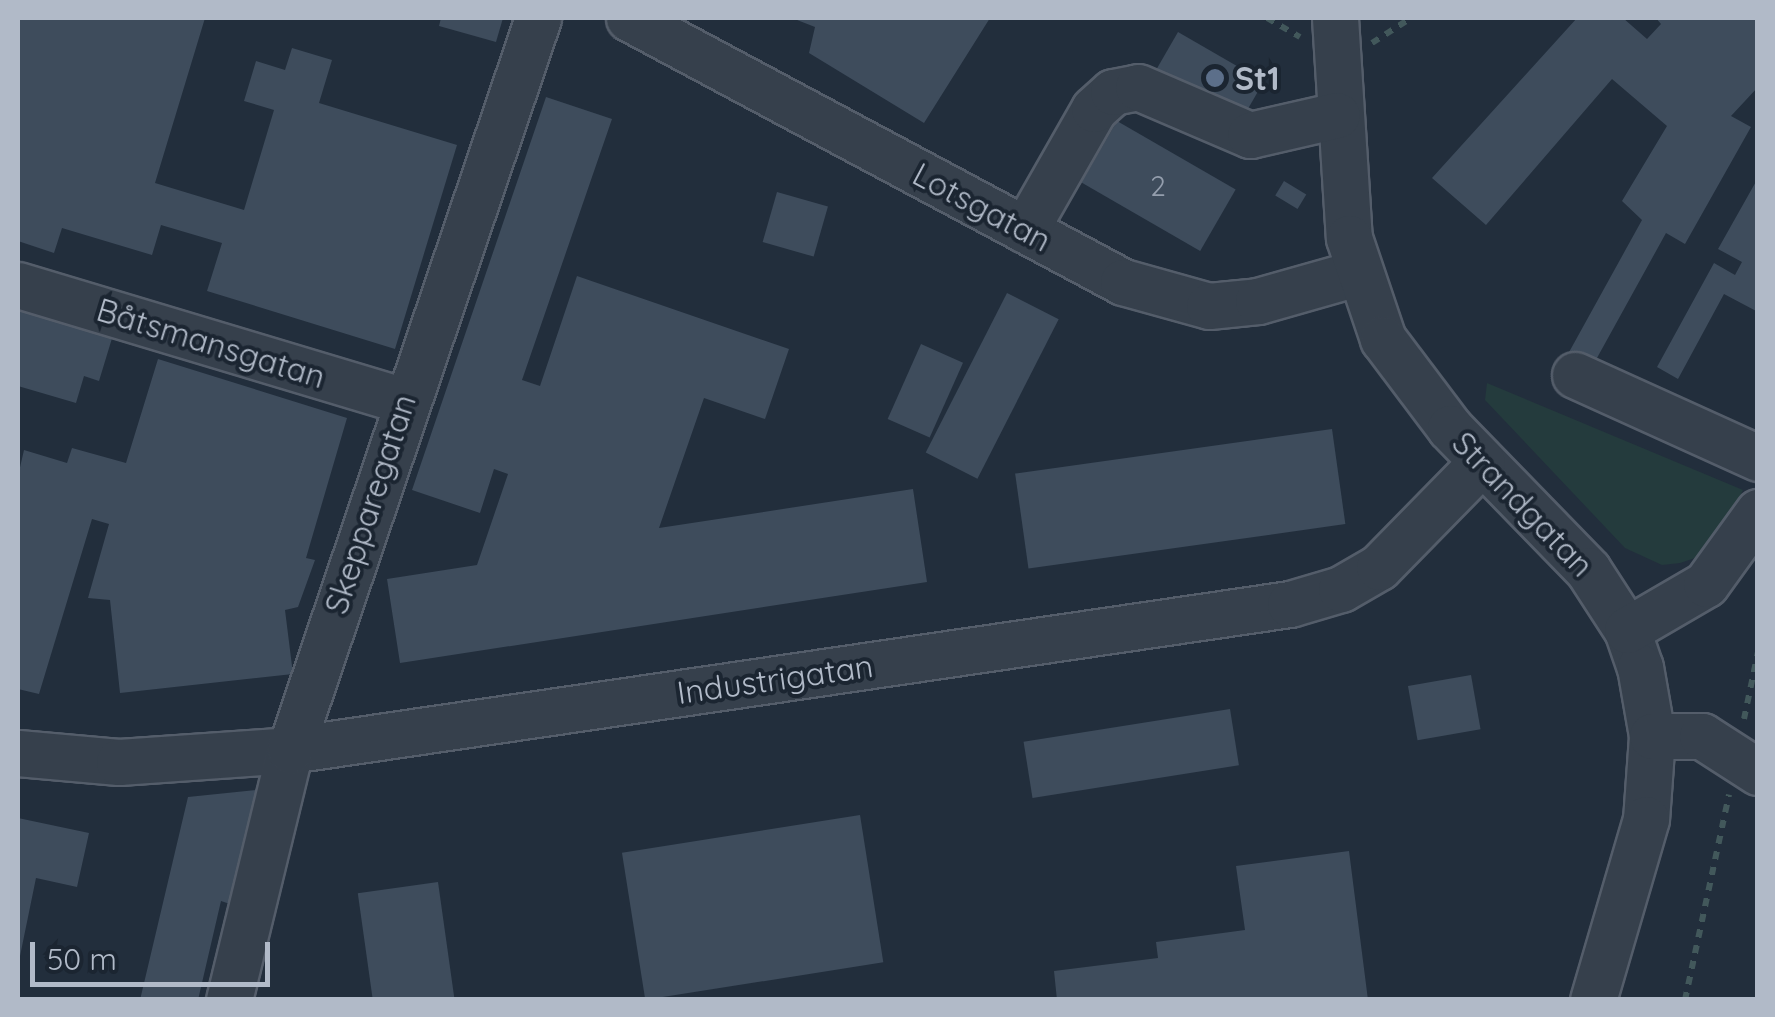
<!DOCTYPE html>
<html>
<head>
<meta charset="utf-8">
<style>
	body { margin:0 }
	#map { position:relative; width:1775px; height:1017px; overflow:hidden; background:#222e3c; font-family:Quicksand,sans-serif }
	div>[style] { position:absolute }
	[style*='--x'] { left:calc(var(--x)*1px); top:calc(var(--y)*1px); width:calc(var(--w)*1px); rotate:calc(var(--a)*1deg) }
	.green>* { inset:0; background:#243b3d }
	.building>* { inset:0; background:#3e4c5c; transform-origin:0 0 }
	.path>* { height:6px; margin-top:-3px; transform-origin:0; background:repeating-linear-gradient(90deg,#42585b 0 8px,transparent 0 16px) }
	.roads { filter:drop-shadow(2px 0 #545d6a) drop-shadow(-2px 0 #545d6a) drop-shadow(0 2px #545d6a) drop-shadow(0 -2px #545d6a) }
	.minor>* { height:45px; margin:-22.5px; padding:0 22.5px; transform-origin:22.5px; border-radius:22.5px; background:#36404c }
	.dots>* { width:28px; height:28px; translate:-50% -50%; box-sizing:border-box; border:5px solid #1b2531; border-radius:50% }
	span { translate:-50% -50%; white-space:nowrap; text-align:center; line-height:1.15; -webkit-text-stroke:8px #1b2531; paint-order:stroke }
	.number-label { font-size:28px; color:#949ead }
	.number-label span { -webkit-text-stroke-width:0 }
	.poi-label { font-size:32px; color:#b1bac8; font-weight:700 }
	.left { translate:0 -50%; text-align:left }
	.street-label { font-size:32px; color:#b1bac8 }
	.frame { position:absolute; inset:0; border:20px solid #b1bac8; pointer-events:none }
	.scale { position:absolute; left:30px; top:942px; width:240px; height:45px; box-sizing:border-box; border:5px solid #b1bac8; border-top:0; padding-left:12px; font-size:30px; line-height:35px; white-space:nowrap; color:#b1bac8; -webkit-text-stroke:8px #1b2531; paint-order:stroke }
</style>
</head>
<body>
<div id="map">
	<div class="green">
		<i style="clip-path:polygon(1487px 383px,1743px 490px,1721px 533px,1698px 557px,1680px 563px,1662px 565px,1625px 548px,1485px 400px)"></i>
	</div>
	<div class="building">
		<i style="clip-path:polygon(18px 18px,205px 18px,155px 183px,244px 210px,274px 110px,244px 101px,256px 61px,285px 70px,292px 48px,332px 60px,319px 103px,457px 145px,395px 349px,207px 291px,222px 243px,161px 225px,152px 255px,62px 228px,54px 253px,18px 241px)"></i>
		<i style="clip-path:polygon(441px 18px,503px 18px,496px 42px,439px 26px)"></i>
		<i style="clip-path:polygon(792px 18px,990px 18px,924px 123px,809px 53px,815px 27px)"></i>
		<i style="clip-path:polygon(1577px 18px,1623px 18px,1647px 39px,1661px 24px,1656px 18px,1758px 18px,1758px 87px,1731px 116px,1751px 127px,1685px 244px,1666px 233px,1592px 367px,1568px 354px,1642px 220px,1622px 201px,1667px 126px,1612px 79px,1486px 225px,1432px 178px)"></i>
		<i style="left:1178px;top:32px;width:99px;height:43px;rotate:30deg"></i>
		<i style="clip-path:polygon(546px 97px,612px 119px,522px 380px,540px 386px,577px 276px,789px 349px,765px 419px,704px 398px,659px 528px,913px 489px,927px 582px,400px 663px,387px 579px,477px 565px,508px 474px,494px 469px,480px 513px,412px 490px)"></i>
		<i style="left:1117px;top:121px;width:137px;height:71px;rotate:30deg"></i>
		<i style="clip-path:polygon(1758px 178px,1758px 312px,1724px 294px,1678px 379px,1657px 367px,1714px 263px,1735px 275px,1742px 262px,1718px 249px)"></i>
		<i style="left:1284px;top:181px;width:26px;height:17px;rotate:31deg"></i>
		<i style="left:777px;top:192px;width:53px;height:52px;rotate:16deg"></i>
		<i style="left:1007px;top:293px;width:58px;height:179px;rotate:27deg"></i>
		<i style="clip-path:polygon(18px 306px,113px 335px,99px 381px,84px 376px,76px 403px,18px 386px)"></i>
		<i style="left:921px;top:344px;width:46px;height:82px;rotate:24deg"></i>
		<i style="clip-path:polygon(158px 359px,347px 418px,306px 558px,315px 560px,298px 607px,285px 610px,293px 674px,120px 693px,110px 600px,88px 598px,109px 524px,92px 519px,39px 694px,18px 689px,18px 476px,24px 450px,67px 463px,72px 448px,126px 463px)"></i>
		<i style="left:1332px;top:429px;width:96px;height:320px;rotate:82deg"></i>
		<i style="left:1471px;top:675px;width:55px;height:64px;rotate:80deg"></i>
		<i style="left:1230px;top:709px;width:57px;height:209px;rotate:81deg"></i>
		<i style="clip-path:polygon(257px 790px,230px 904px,221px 901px,198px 1000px,140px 1000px,188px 797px)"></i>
		<i style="left:860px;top:815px;width:149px;height:241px;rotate:81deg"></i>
		<i style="clip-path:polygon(18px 818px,89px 833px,77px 887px,36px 878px,19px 961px)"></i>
		<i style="clip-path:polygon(1349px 851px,1368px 1000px,1057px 1000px,1054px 971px,1158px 958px,1156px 942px,1245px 930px,1236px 866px)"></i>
		<i style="left:438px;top:882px;width:119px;height:81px;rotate:82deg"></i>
	</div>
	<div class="path">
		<i style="--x:1267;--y:18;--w:38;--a:30"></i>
		<i style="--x:1372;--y:43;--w:46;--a:-32.7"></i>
		<i style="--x:1744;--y:719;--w:68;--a:-78.2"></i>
		<i style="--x:1685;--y:1000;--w:210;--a:-77.9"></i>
	</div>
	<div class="roads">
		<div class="minor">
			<i style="--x:629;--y:18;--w:560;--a:28.12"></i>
			<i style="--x:1123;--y:282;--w:89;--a:15.6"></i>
			<i style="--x:1209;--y:306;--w:49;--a:-5.8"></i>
			<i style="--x:1258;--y:301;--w:103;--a:-15.8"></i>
			<i style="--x:1335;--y:18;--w:220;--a:86.4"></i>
			<i style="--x:1349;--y:238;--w:107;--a:71.4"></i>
			<i style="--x:1383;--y:339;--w:111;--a:53"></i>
			<i style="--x:1450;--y:428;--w:198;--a:45.8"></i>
			<i style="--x:1588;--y:570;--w:72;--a:57"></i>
			<i style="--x:1627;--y:630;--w:39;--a:71"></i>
			<i style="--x:1640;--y:667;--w:70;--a:80.1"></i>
			<i style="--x:1652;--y:736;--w:83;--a:94.1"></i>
			<i style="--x:1646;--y:819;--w:189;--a:106.3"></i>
			<i style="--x:1025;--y:230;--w:139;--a:-60.3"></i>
			<i style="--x:1094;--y:109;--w:25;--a:-42"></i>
			<i style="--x:1113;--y:92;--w:25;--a:-11"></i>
			<i style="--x:1138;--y:87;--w:122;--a:23.2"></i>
			<i style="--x:1250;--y:135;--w:89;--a:-12.9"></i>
			<i style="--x:18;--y:285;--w:403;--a:16.7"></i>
			<i style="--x:1575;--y:375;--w:201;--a:24.4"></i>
			<i style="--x:1627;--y:630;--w:91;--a:-30.2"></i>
			<i style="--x:1706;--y:584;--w:89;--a:-54.2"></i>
			<i style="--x:1652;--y:736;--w:50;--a:0"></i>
			<i style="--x:1702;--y:736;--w:67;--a:32.7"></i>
			<i style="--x:18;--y:753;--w:101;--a:5.1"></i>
			<i style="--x:119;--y:762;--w:171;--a:-4"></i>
			<i style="--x:290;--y:750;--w:1011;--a:-8.31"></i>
			<i style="--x:1290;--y:604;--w:53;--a:-16.4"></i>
			<i style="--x:1341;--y:589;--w:44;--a:-30.1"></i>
			<i style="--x:1379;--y:567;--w:147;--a:-45.6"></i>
			<i style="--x:229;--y:1000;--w:257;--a:-76.3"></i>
			<i style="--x:290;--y:750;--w:773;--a:-71.28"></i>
		</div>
	</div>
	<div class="dots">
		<i style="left:1215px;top:78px;background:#5c6f8a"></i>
	</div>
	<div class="number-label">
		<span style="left:1158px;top:186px">2</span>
	</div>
	<div class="poi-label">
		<span class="left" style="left:1235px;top:78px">St1</span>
	</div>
	<div class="street-label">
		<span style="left:982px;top:207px;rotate:28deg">Lotsgatan</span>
		<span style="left:211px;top:343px;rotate:17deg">Båtsmansgatan</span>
		<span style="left:370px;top:504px;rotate:-72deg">Skepparegatan</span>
		<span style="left:1523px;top:504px;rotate:46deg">Strandgatan</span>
		<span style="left:775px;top:679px;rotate:-8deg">Industrigatan</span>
	</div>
	<div class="frame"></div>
	<div class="scale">50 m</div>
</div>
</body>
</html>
